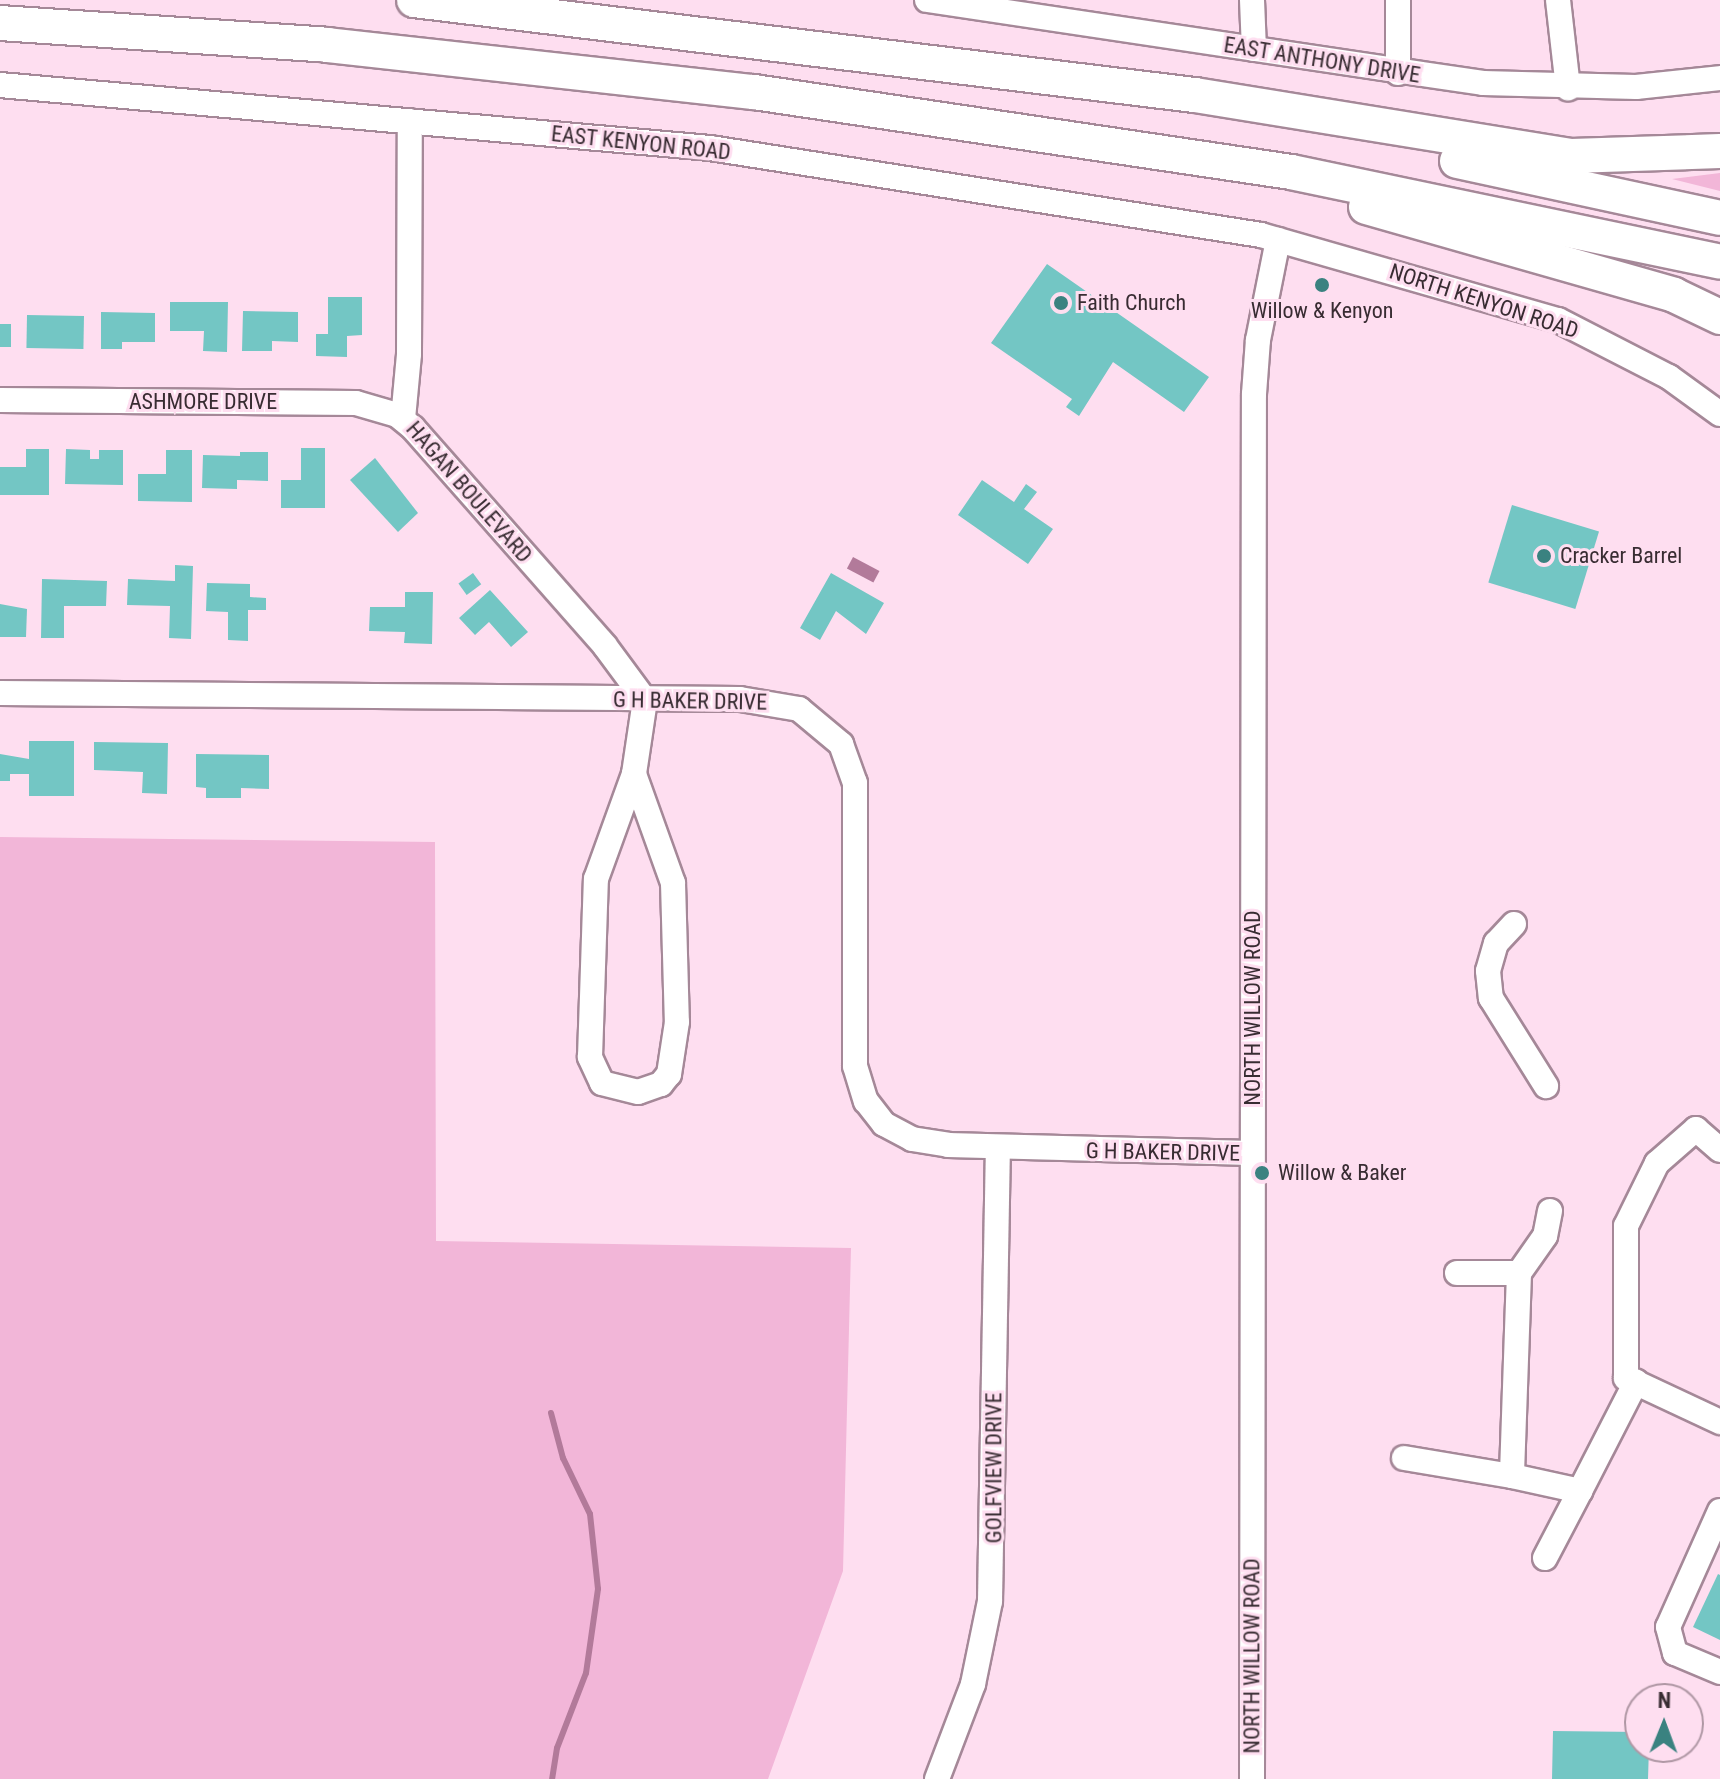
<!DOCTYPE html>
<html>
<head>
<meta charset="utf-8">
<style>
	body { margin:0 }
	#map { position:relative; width:1720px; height:1779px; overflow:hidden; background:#fedef0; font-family:"Roboto Condensed",sans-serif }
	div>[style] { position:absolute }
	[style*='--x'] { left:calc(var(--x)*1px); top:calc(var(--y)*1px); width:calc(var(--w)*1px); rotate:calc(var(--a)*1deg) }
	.green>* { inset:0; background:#f2b6d8 }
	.water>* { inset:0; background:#b27a9a; transform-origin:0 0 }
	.stream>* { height:6px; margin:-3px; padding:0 3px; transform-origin:3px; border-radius:3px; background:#b27a9a }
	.building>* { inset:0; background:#73c6c4; transform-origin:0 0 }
	.roads { filter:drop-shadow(2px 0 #a58898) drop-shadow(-2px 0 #a58898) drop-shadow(0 2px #a58898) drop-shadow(0 -2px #a58898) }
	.minor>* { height:24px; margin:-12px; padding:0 12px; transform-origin:12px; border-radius:12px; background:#fff }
	.highway>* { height:34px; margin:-17px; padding:0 17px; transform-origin:17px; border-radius:17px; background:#fff }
	.dots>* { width:22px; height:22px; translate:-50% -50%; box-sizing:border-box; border:4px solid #fedef0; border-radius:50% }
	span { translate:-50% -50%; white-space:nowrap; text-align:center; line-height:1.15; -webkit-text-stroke:6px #fedef0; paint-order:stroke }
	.street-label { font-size:22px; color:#382c32 }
	.poi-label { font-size:22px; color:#382c32 }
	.left { translate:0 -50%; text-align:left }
	.north { position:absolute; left:1624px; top:1683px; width:80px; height:80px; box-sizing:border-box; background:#fedef0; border:2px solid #af97a4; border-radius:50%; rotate:1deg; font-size:22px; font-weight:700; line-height:32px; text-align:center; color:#382c32 }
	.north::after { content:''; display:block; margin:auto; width:28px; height:36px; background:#3a8280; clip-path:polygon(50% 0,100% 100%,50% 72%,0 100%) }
</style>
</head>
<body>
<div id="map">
	<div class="green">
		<i style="clip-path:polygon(1720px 173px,1720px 191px,1672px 179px)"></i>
		<i style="clip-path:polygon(0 837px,435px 842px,436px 1241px,851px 1248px,843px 1571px,768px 1779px,0 1779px)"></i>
	</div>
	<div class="water">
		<i style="left:853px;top:557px;width:30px;height:13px;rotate:28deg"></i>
	</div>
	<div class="stream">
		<i style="--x:551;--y:1413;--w:47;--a:75.1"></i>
		<i style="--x:563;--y:1458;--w:62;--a:64.3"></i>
		<i style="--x:590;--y:1514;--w:75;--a:83.9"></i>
		<i style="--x:598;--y:1589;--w:85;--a:98.1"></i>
		<i style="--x:586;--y:1673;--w:80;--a:111.1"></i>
		<i style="--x:557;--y:1748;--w:31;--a:99"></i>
	</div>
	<div class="building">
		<i style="clip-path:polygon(1047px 264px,1209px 377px,1184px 412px,1113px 362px,1079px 416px,1066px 407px,1072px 399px,991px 343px)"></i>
		<i style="clip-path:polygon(328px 297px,362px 297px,362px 335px,347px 336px,347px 357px,316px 356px,316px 334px,328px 334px)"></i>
		<i style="clip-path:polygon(170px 302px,228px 302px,227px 352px,203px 351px,204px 331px,170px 331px)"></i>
		<i style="clip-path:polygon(243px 311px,298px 312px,298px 342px,272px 341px,272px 351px,242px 351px)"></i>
		<i style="clip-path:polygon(101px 312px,155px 313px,155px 342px,122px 342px,122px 349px,101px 349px)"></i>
		<i style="left:27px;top:315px;width:57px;height:33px;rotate:1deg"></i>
		<i style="left:0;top:324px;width:11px;height:23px"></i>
		<i style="clip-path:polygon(301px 448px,325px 448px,325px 508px,281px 508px,281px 480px,301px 480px)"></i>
		<i style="clip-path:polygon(26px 449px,49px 449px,49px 495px,0 495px,0 467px,26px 467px)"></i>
		<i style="clip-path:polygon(66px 449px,90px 450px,90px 459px,99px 459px,99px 450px,123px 450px,123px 485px,65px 484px)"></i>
		<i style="clip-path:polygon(166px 450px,192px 450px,192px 502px,138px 501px,138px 474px,166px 474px)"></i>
		<i style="clip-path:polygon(240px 452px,268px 452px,268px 481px,237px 480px,237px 489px,202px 488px,203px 455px,240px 456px)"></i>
		<i style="clip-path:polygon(375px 458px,418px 513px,398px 532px,350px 480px)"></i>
		<i style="clip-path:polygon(982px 480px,1014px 502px,1026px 484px,1037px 492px,1024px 509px,1053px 529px,1028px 564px,958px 515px)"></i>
		<i style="left:1512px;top:505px;width:91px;height:81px;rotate:17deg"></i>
		<i style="clip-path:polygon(175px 565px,193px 566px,191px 639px,169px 638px,170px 606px,127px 605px,128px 579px,175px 581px)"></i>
		<i style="left:473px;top:573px;width:14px;height:18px;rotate:54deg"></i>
		<i style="clip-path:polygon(831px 573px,884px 603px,866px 634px,836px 611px,820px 640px,800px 628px)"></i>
		<i style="clip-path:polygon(42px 579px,107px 581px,106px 606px,64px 606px,64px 638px,41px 638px)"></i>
		<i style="clip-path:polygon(207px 583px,250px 584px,250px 597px,266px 598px,266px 610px,248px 610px,248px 641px,228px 640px,228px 612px,206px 611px)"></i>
		<i style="clip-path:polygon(490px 590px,528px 632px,511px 647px,489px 622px,475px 635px,459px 618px)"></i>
		<i style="clip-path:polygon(405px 592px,433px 592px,432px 644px,404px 643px,405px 632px,369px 631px,370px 607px,405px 607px)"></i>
		<i style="clip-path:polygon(0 604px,27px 609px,26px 637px,0 637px)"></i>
		<i style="clip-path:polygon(29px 741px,74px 741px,74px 796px,29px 796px,29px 774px,10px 774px,10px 781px,0 781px,0 754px,29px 759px)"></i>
		<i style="clip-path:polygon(94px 742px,168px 743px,167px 794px,142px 793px,143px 772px,94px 770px)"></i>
		<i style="clip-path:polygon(196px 754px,269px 755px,269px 789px,241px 788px,241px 798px,206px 798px,206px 788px,196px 787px)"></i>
		<i style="clip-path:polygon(1718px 1574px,1720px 1575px,1720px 1640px,1693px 1627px)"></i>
		<i style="clip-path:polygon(1553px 1731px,1640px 1732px,1640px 1747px,1649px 1747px,1648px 1779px,1552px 1779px)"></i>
	</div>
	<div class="roads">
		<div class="minor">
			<i style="--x:927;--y:0;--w:562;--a:8.49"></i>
			<i style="--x:1483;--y:83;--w:153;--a:1.5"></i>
			<i style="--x:1636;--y:87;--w:84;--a:-6.1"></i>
			<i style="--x:1252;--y:0;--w:49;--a:87.7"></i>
			<i style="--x:1398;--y:0;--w:73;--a:90"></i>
			<i style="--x:1558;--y:0;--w:89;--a:83.5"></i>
			<i style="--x:0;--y:85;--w:713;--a:5.07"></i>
			<i style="--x:710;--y:148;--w:558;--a:8.97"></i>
			<i style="--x:1261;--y:235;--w:309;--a:16"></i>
			<i style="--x:1558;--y:320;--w:125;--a:27.2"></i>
			<i style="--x:1669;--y:377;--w:63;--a:36"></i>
			<i style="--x:0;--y:400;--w:356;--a:0.5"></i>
			<i style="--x:356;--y:403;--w:43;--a:16.3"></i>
			<i style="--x:397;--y:415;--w:21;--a:39"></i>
			<i style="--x:413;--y:428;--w:290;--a:48.6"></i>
			<i style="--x:605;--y:646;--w:67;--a:53.5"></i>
			<i style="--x:645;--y:700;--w:75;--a:98.5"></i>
			<i style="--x:634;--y:774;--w:116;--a:70.3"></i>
			<i style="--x:673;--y:883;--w:139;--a:88.4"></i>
			<i style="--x:677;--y:1022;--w:53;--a:98.7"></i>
			<i style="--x:669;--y:1074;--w:13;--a:129"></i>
			<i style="--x:661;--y:1084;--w:24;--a:161"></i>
			<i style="--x:638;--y:1092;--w:37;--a:-166"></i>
			<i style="--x:602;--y:1083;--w:29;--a:-115"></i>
			<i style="--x:590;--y:1057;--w:178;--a:-88.1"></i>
			<i style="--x:596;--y:879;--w:112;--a:-70.1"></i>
			<i style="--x:403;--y:419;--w:65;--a:-84.7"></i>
			<i style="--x:409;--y:354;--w:233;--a:-89.8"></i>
			<i style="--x:0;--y:693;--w:740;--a:0.46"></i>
			<i style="--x:740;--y:699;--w:60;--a:9.6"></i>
			<i style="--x:799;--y:709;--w:55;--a:39.8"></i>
			<i style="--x:841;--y:744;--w:41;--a:70.3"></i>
			<i style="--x:855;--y:783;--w:283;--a:90"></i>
			<i style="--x:855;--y:1066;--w:37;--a:73"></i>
			<i style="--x:866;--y:1101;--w:29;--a:52"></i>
			<i style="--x:884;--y:1124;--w:32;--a:28"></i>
			<i style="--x:912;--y:1139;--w:36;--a:9"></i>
			<i style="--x:948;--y:1145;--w:304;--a:1.5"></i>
			<i style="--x:1514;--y:924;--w:26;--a:133"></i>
			<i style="--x:1496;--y:943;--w:29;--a:106"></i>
			<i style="--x:1488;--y:971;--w:27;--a:84"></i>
			<i style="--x:1491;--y:998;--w:104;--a:58"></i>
			<i style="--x:1720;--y:1150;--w:32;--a:-139"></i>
			<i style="--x:1696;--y:1129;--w:52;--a:138.9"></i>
			<i style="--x:1657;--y:1163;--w:70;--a:116.2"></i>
			<i style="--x:1626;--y:1226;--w:152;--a:90"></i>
			<i style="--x:1626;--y:1378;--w:104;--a:25.1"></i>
			<i style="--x:1550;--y:1211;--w:25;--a:101"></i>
			<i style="--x:1545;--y:1236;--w:45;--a:125.1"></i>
			<i style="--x:1519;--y:1273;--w:203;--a:92"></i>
			<i style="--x:1512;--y:1476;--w:70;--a:12.4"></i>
			<i style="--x:1580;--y:1491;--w:123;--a:-62.8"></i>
			<i style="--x:1457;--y:1273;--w:62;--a:0"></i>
			<i style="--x:1404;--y:1458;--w:109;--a:9.5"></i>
			<i style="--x:1720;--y:1511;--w:127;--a:114.1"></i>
			<i style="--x:1668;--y:1627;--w:27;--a:75"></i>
			<i style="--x:1675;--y:1653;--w:49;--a:22.9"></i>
			<i style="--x:1545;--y:1558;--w:76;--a:-62.4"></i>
			<i style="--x:937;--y:1779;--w:102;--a:-69.2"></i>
			<i style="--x:973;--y:1684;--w:85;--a:-78.4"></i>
			<i style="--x:990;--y:1601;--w:452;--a:-89"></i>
			<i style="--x:1252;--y:1779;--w:1385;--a:-89.92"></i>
			<i style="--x:1254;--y:394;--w:54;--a:-85.8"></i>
			<i style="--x:1258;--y:340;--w:102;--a:-78.7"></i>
		</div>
		<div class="highway">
			<i style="--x:414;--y:0;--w:787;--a:6.94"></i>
			<i style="--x:1195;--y:95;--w:381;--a:9.2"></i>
			<i style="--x:1571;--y:156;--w:149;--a:-1.9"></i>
			<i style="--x:0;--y:23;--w:328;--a:3.8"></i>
			<i style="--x:327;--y:45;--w:430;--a:6.3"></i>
			<i style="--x:754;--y:92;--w:543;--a:8.47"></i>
			<i style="--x:1291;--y:172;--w:438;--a:11.8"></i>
			<i style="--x:1457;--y:161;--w:269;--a:12.2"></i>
			<i style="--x:1366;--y:207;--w:320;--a:15.9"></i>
			<i style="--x:1674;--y:295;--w:51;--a:25.6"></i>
		</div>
	</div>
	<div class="dots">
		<i style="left:1322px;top:285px;background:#3a8280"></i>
		<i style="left:1061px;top:303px;background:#3a8280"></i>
		<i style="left:1544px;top:556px;background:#3a8280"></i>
		<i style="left:1262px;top:1173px;background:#3a8280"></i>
	</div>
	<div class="street-label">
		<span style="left:1322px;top:60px;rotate:9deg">EAST ANTHONY DRIVE</span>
		<span style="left:641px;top:143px;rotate:6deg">EAST KENYON ROAD</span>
		<span style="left:1484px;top:301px;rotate:18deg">NORTH KENYON ROAD</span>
		<span style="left:203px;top:402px">ASHMORE DRIVE</span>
		<span style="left:469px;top:492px;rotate:49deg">HAGAN BOULEVARD</span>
		<span style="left:690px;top:701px;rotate:1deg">G H BAKER DRIVE</span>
		<span style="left:1253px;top:1008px;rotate:-90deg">NORTH WILLOW ROAD</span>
		<span style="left:1163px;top:1152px;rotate:1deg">G H BAKER DRIVE</span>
		<span style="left:994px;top:1468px;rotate:-90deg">GOLFVIEW DRIVE</span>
		<span style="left:1252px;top:1656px;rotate:-90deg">NORTH WILLOW ROAD</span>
	</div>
	<div class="poi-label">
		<span class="left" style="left:1077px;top:303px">Faith Church</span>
		<span style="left:1322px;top:311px">Willow &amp; Kenyon</span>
		<span class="left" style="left:1560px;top:556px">Cracker Barrel</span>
		<span class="left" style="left:1278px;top:1173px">Willow &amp; Baker</span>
	</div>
	<div class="north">N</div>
</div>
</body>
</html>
